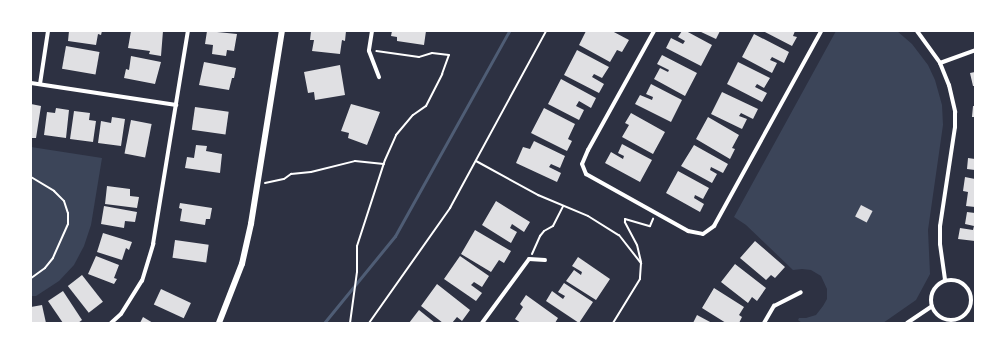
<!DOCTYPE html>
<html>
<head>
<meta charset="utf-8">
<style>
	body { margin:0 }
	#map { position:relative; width:1006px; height:354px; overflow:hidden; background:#2d3142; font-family:Barlow,sans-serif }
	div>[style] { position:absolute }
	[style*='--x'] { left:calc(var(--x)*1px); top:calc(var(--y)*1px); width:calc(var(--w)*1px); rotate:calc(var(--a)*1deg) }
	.green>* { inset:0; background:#3c4559 }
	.stream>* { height:3px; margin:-1.5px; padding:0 1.5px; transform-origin:1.5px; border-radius:1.5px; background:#4f5d75 }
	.building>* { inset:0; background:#e0e0e3; transform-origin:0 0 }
	.path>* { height:2px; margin:-1px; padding:0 1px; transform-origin:1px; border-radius:1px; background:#fff }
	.minor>* { height:4px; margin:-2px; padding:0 2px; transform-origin:2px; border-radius:2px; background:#fff }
	.minor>.ring { margin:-2px; padding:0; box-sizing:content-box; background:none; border:4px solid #fff; border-radius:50% }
	.tertiary>* { height:5.5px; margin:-2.75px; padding:0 2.75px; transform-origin:2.75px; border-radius:2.75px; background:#fff }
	span { translate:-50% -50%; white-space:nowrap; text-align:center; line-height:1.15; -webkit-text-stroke:3px #fff; paint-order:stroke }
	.frame { position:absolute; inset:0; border:32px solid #fff; pointer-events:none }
</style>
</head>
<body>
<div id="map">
	<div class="green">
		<i style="clip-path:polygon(836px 31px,897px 31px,912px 44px,928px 65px,935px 80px,942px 105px,943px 125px,928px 230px,930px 274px,916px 300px,883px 323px,802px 323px,798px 320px,799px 318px,806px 318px,816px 315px,823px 306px,827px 299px,827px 289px,821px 276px,811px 270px,802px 269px,793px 270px,746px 225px,734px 217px)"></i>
		<i style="clip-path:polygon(31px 147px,102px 158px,91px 225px,84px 246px,74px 265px,59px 281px,36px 296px,31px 296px)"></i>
	</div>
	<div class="stream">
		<i style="--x:324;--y:323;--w:112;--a:-50.8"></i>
		<i style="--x:395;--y:236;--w:235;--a:-60.9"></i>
	</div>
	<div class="building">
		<i style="clip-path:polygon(69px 31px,102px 31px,101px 35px,98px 34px,96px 45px,68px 41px)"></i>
		<i style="clip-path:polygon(131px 31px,163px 31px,161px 56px,149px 54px,150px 51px,128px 48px)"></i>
		<i style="clip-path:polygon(207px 31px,237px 34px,234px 51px,227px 50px,226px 56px,212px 54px,213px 45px,205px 44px)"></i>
		<i style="clip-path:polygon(311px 31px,346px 31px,345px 41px,342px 40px,340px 54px,312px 51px,314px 40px,310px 40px)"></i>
		<i style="clip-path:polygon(392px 31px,426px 31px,424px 45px,397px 41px,397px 37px,391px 36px)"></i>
		<i style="clip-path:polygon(586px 31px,612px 31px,629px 40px,622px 52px,617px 50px,610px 62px,579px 45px)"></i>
		<i style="clip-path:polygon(682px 31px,686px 31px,712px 45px,701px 66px,666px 48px,671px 38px,683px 44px,685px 41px,678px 37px)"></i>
		<i style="clip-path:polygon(699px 31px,720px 31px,716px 39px)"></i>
		<i style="clip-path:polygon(763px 31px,795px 31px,793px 36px,797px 37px,792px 46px)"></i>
		<i style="clip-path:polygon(754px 34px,789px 52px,784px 63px,772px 57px,770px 60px,777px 63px,772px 73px,742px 57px)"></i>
		<i style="left:66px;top:46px;width:34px;height:23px;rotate:10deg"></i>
		<i style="clip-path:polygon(577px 50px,609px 67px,602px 78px,594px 74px,592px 77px,604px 84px,599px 93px,564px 75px)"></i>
		<i style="clip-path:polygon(662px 55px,697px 73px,685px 96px,654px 79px,660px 68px,668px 72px,669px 70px,657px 64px)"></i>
		<i style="clip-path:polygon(131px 56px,161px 62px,155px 84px,124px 78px,126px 69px,129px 70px)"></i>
		<i style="clip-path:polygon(204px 62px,236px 68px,234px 78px,232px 78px,229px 90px,199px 85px)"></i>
		<i style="clip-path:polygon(738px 62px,770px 78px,764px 88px,757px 84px,755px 87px,767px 93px,762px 102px,727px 84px)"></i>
		<i style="clip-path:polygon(340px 65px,345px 95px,315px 100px,314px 92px,308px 93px,304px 72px)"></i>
		<i style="clip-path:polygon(975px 72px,975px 86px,973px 86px,970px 73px)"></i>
		<i style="clip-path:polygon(561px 79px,596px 98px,591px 108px,579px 101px,576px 106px,584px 110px,579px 120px,548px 104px)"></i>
		<i style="clip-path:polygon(651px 84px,682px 100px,671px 122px,635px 104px,640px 95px,652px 100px,653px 97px,646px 94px)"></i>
		<i style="clip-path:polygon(722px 92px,758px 109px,753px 119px,741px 113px,739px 116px,747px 119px,742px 129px,711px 114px)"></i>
		<i style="clip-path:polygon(31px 104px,41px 106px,36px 138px,31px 138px)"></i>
		<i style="clip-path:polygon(351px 104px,380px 112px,367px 145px,348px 138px,349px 133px,341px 131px)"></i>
		<i style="clip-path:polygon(973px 106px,975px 106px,975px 117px,972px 117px)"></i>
		<i style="left:195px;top:107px;width:34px;height:23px;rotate:8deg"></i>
		<i style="clip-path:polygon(56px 108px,69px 110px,66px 138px,44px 135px,47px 112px,55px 113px)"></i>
		<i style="clip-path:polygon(544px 108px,575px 124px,568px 139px,572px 141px,567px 151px,531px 133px)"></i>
		<i style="clip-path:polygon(74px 111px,90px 113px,89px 120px,96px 121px,93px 142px,70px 139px)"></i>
		<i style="clip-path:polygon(631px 113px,665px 132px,653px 154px,622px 137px,629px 125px,625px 123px)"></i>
		<i style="clip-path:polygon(112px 117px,125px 119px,121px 146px,98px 143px,101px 121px,111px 123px)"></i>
		<i style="clip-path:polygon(708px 117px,739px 135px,732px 148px,735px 149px,730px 159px,696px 139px)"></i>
		<i style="left:131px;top:120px;width:21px;height:34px;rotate:11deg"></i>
		<i style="clip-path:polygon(534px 141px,565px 156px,560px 168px,551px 164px,549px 167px,561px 173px,557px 182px,516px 163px,523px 147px,530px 149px)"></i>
		<i style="clip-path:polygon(622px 144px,652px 160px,640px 182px,605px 163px,611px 152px,623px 159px,624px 156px,618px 153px)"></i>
		<i style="clip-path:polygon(196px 145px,207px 146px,206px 151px,222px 154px,220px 173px,185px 168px,187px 157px,194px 158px)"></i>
		<i style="clip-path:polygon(694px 145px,728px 164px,723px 173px,711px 167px,710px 170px,717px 174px,712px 183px,681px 166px)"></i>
		<i style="clip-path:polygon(968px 158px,975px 159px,975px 170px,967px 169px)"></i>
		<i style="clip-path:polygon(678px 171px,709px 188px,703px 199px,695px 195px,694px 198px,704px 204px,700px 212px,666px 193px)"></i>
		<i style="clip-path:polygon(965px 177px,975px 179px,975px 207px,966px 206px,968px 192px,963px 191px)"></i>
		<i style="clip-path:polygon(107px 186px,130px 189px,130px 196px,139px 197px,137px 208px,105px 204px)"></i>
		<i style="clip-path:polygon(496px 201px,530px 222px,524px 232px,512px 224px,510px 228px,517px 232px,511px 243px,482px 225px)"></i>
		<i style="clip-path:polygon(180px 203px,212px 208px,210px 219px,206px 219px,205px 225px,180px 221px,182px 209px,179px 208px)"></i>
		<i style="left:861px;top:205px;width:13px;height:13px;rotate:27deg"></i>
		<i style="clip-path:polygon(104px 206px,137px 212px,135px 222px,125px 221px,124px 228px,101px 224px)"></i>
		<i style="clip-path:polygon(967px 212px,975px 213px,975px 241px,958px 239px,960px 228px,973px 230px,974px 226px,965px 224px)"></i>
		<i style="clip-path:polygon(475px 230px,511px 251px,504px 263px,499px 260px,491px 272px,461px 254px)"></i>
		<i style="clip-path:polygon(103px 233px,132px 242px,129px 250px,126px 248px,122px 260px,97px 252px)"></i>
		<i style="left:175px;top:240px;width:34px;height:18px;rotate:8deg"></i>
		<i style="clip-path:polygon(755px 241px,785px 267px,775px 278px,771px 275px,766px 280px,740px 258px)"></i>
		<i style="clip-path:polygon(96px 256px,119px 265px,114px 278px,117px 279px,114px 284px,88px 274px)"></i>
		<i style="clip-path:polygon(460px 256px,489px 276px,482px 287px,474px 282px,471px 285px,482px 293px,476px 301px,444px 279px)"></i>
		<i style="clip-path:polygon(578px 257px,610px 279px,596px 300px,566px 281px,574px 270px,581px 275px,582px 272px,572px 266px)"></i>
		<i style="clip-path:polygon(735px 264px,766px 288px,757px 301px,752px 297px,748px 303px,721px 282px)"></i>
		<i style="left:82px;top:275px;width:34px;height:18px;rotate:52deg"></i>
		<i style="clip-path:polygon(564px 283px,593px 302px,579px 323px,546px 301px,552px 291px,563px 299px,565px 296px,558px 292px)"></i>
		<i style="clip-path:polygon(437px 284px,470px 310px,462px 321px,457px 317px,452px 323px,443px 323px,421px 306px)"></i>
		<i style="clip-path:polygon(714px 288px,744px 307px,739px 315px,742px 317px,739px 323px,726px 323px,702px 308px)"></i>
		<i style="left:161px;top:289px;width:33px;height:17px;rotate:25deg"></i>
		<i style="clip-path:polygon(63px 291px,82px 320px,78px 323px,63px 323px,48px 301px)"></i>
		<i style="clip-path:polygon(526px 295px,558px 318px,555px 323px,521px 323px,515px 319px,523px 307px,520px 304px)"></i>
		<i style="clip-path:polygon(42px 305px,46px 323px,31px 323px,31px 307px)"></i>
		<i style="clip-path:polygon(419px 310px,435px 323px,409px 323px)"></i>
		<i style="clip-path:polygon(697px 315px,712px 323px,693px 323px)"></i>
		<i style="clip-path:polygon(143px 317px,153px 323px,140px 323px)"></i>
	</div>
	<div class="path">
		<i style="--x:476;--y:161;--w:71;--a:28.7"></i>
		<i style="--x:538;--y:195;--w:54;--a:22.8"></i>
		<i style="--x:588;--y:216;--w:36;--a:32"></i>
		<i style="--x:619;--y:235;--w:36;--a:52"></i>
		<i style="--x:641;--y:263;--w:16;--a:94"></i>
		<i style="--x:640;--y:279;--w:52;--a:121.5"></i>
		<i style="--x:31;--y:177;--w:27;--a:31"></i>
		<i style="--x:54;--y:191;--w:14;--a:45"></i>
		<i style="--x:64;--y:201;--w:13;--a:72"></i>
		<i style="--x:68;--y:213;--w:11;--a:90"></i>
		<i style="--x:68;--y:224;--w:37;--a:114"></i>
		<i style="--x:53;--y:258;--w:13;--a:129"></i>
		<i style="--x:45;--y:268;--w:17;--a:144"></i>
		<i style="--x:265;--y:183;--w:19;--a:-12"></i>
		<i style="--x:284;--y:179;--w:9;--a:-36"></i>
		<i style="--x:291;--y:174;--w:20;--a:-6"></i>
		<i style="--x:311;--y:172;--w:45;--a:-14"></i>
		<i style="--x:355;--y:161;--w:29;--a:6"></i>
		<i style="--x:532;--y:254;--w:20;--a:-66"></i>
		<i style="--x:540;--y:236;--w:6;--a:-51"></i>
		<i style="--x:544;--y:231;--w:10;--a:-29"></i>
		<i style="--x:553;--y:226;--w:22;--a:-63"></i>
		<i style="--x:641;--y:262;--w:17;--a:-103"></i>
		<i style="--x:637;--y:245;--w:26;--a:-118"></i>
		<i style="--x:625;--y:222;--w:3;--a:-90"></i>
		<i style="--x:625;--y:219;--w:26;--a:16"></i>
		<i style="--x:650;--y:226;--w:8;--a:-67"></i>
		<i style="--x:350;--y:323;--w:51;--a:-82.2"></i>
		<i style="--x:357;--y:272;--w:26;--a:-90"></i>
		<i style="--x:357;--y:246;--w:90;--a:-72"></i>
		<i style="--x:385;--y:160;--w:27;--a:-66"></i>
		<i style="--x:396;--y:135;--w:26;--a:-50"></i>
		<i style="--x:413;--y:115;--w:16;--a:-35"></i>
		<i style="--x:426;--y:106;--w:36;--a:-63"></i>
		<i style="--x:442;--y:74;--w:20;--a:-70"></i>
		<i style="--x:449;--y:55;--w:17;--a:-173"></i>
		<i style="--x:432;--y:53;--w:14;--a:163"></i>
		<i style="--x:419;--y:57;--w:43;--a:-172.1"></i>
		<i style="--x:369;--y:323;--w:141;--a:-54.8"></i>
		<i style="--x:450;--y:208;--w:201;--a:-61.5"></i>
	</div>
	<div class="minor">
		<i style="--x:372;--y:31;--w:20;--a:99"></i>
		<i style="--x:369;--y:51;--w:28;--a:69"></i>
		<i style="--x:654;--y:31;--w:136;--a:119"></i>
		<i style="--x:588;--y:150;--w:15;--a:113"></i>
		<i style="--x:582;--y:164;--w:11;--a:68"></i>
		<i style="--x:586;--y:174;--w:117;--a:29.2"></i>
		<i style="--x:688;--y:231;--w:15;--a:11"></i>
		<i style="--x:703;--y:234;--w:14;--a:-36"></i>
		<i style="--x:714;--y:226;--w:222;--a:-61.2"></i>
		<i style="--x:917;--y:31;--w:39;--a:54"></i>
		<i style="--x:940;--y:63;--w:24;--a:68"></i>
		<i style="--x:949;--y:85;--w:28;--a:77"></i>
		<i style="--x:955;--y:112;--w:15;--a:90"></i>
		<i style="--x:955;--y:127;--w:100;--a:98.6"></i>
		<i style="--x:940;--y:226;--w:18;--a:90"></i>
		<i style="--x:940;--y:244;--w:36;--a:82"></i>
		<i style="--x:940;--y:63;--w:37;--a:-20"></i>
		<i style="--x:31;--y:83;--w:147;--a:8.6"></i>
		<i style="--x:40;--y:84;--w:54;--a:-81.4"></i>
		<i class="ring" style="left:931px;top:280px;width:36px;height:36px"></i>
		<i style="--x:111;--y:323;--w:13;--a:-42"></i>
		<i style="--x:121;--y:314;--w:39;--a:-58"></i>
		<i style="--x:142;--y:281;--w:39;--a:-73"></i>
		<i style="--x:153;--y:244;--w:216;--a:-80.7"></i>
		<i style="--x:482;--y:323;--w:79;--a:-53.7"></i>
		<i style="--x:529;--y:259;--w:16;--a:4"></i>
		<i style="--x:764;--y:323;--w:20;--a:-60"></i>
		<i style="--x:774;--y:306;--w:30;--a:-27"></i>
		<i style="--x:907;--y:323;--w:30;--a:-34"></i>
	</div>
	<div class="tertiary">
		<i style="--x:219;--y:323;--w:63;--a:-68.7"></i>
		<i style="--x:242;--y:264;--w:41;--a:-77.3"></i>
		<i style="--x:251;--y:224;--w:195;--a:-80.9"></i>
	</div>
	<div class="frame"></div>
</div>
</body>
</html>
